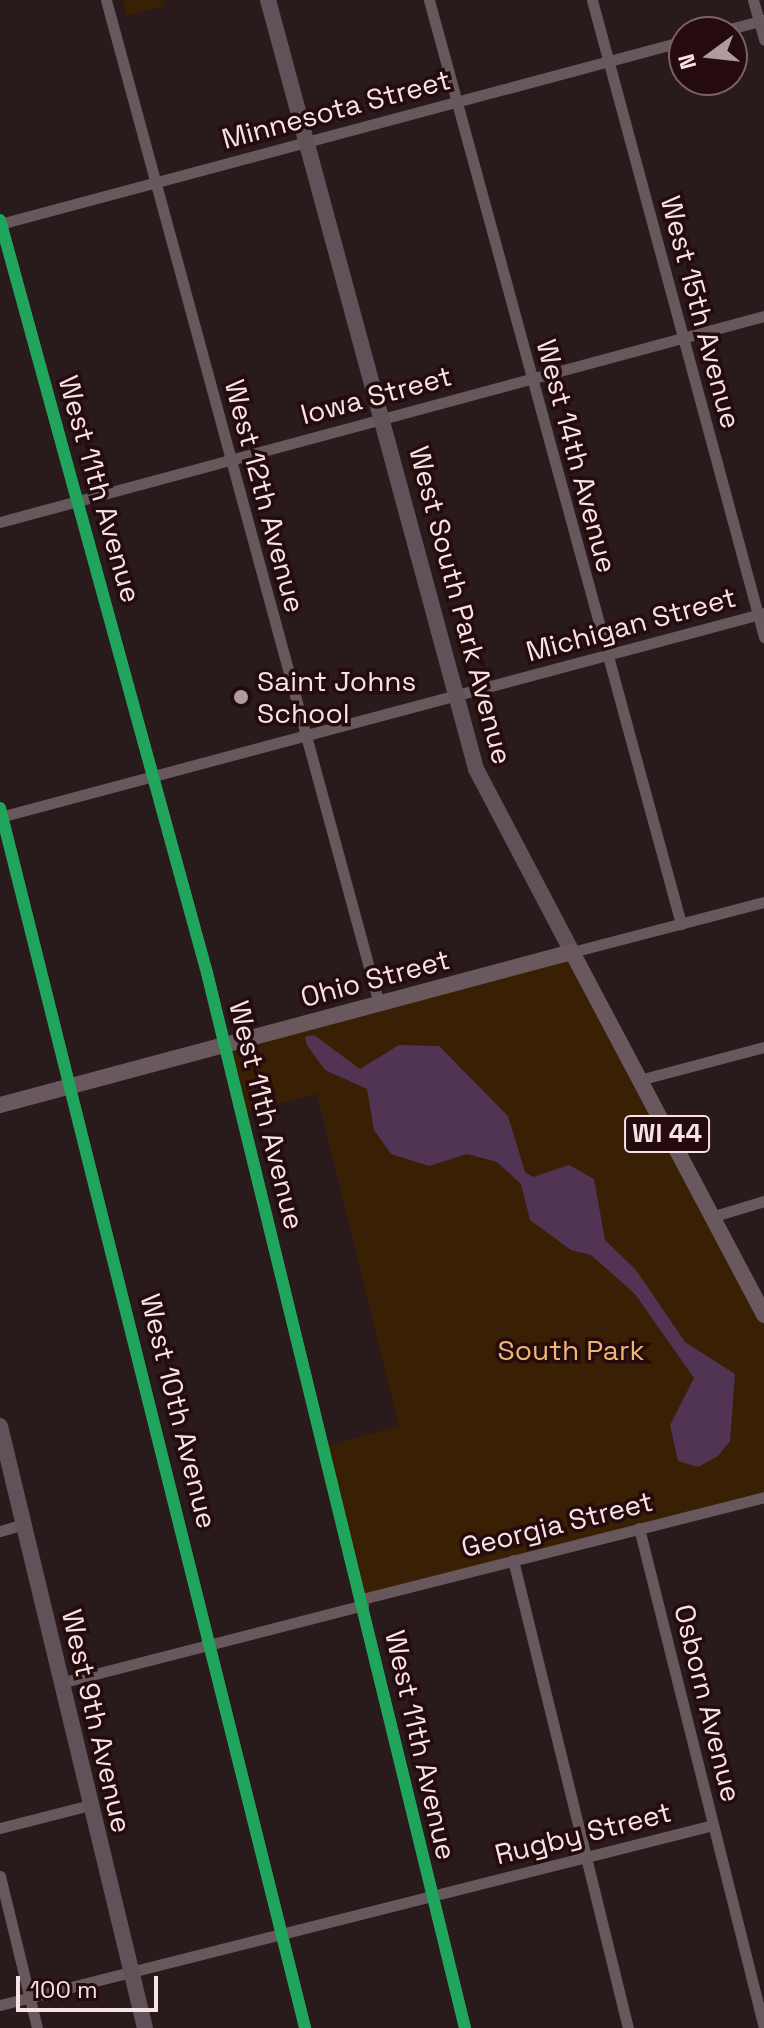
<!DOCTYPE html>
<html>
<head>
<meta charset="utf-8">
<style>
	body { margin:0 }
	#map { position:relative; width:764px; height:2028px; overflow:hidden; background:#291a1c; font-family:"Space Grotesk",sans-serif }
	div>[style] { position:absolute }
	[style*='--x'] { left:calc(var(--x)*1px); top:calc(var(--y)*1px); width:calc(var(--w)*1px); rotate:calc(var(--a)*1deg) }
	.green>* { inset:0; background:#392004 }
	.water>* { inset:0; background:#513354 }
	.street>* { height:11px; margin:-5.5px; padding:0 5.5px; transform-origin:5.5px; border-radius:5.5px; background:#67585e }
	.secondary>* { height:16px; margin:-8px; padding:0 8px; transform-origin:8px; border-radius:8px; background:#615158 }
	.primary>* { height:16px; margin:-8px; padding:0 8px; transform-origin:8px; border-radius:8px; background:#6a585f }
	.cycleway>* { height:12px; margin:-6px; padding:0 6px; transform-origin:6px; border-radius:6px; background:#20a55d }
	.dots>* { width:22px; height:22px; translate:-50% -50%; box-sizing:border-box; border:4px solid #250b0e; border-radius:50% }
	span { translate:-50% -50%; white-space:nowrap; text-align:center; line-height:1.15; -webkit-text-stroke:7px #250b0e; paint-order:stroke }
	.shield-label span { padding:2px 6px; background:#250b0e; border:2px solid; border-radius:6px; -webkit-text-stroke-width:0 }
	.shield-label { font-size:26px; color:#f7e3e4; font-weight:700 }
	.street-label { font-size:28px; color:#f7e3e4 }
	.poi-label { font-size:28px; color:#f7e3e4 }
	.left { translate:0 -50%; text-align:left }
	.park-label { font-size:28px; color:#eeb778 }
	.north { position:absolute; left:668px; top:16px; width:80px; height:80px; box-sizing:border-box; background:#250b0e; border:2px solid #796164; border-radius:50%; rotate:255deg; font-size:22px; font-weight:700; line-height:32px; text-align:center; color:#f7e3e4 }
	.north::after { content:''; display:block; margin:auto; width:28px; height:36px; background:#af9d9e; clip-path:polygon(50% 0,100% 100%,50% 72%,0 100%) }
	.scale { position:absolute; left:16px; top:1976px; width:142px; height:36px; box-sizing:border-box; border:4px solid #f7e3e4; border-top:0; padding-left:10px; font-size:24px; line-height:28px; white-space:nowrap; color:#f7e3e4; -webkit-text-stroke:6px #250b0e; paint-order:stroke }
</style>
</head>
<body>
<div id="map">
	<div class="green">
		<i style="clip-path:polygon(123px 0,163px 0,164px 6px,127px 16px)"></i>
		<i style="clip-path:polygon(572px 953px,764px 1314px,764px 1497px,362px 1598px,324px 1447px,399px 1426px,317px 1094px,241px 1113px,225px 1045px)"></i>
	</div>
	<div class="water">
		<i style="clip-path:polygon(314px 1035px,360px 1069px,399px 1045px,439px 1046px,508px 1116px,525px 1172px,533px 1177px,569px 1165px,594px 1179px,605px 1240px,636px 1270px,685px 1342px,735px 1374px,730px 1441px,718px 1456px,698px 1467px,678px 1461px,670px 1425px,694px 1378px,635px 1294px,591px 1255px,571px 1250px,530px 1220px,521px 1184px,497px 1162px,467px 1154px,429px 1166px,391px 1154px,374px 1130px,367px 1089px,325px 1070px,307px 1045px,305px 1037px)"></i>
	</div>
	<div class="street">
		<i style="--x:106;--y:0;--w:1040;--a:74.79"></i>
		<i style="--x:429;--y:0;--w:958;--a:74.74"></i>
		<i style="--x:592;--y:0;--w:660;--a:74.89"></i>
		<i style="--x:753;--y:0;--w:41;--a:74.2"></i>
		<i style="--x:718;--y:32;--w:48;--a:-14.6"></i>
		<i style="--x:0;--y:220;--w:781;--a:74.63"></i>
		<i style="--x:207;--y:973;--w:1086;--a:76.26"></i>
		<i style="--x:0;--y:224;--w:708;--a:-14.98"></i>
		<i style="--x:0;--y:522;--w:791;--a:-15.09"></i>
		<i style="--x:0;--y:808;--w:1258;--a:75.96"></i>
		<i style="--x:0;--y:817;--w:791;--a:-14.95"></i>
		<i style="--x:572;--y:952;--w:198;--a:-14.6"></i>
		<i style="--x:639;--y:1080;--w:129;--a:-14.8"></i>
		<i style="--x:711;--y:1217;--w:55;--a:-16.8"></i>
		<i style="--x:639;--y:1528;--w:515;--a:75.96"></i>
		<i style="--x:0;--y:1531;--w:25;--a:-16"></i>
		<i style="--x:513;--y:1560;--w:482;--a:76.2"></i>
		<i style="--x:362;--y:1599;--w:415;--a:-14.2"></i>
		<i style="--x:60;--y:1683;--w:313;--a:-14.4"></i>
		<i style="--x:0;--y:1828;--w:93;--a:-14.3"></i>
		<i style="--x:0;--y:1876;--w:156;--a:76.3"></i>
		<i style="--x:0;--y:2005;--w:735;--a:-14.17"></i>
	</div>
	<div class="secondary">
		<i style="--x:268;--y:0;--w:797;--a:74.86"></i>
		<i style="--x:476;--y:769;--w:207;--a:62.3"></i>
		<i style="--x:0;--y:1426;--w:619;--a:76.46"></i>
	</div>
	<div class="primary">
		<i style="--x:0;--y:1105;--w:592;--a:-14.98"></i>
		<i style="--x:572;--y:952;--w:411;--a:62.1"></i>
	</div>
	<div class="cycleway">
		<i style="--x:0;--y:220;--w:781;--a:74.63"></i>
		<i style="--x:207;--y:973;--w:1086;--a:76.26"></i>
		<i style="--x:0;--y:808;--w:1258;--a:75.96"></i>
	</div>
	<div class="dots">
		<i style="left:241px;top:697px;background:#af9d9e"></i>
	</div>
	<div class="shield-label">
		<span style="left:667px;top:1134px">WI 44</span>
	</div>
	<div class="street-label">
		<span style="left:336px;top:109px;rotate:-15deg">Minnesota Street</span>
		<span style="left:701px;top:312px;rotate:75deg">West 15th Avenue</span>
		<span style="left:376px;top:395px;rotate:-15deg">Iowa Street</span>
		<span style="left:577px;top:456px;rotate:75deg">West 14th Avenue</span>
		<span style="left:100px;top:489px;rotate:74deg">West 11th Avenue</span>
		<span style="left:265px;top:496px;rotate:75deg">West 12th Avenue</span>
		<span style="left:461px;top:605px;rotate:75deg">West South Park Avenue</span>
		<span style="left:631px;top:624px;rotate:-15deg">Michigan Street</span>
		<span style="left:375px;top:978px;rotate:-15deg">Ohio Street</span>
		<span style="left:267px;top:1115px;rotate:76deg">West 11th Avenue</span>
		<span style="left:179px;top:1411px;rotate:76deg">West 10th Avenue</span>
		<span style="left:557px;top:1524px;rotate:-14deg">Georgia Street</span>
		<span style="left:708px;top:1703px;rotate:76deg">Osborn Avenue</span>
		<span style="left:97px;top:1721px;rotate:77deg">West 9th Avenue</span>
		<span style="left:421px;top:1745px;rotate:77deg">West 11th Avenue</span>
		<span style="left:583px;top:1833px;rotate:-14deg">Rugby Street</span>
	</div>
	<div class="poi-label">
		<span class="left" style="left:257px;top:697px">Saint Johns<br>School</span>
	</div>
	<div class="park-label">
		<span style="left:571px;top:1350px">South Park</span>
	</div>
	<div class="north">N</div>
	<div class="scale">100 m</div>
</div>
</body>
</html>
